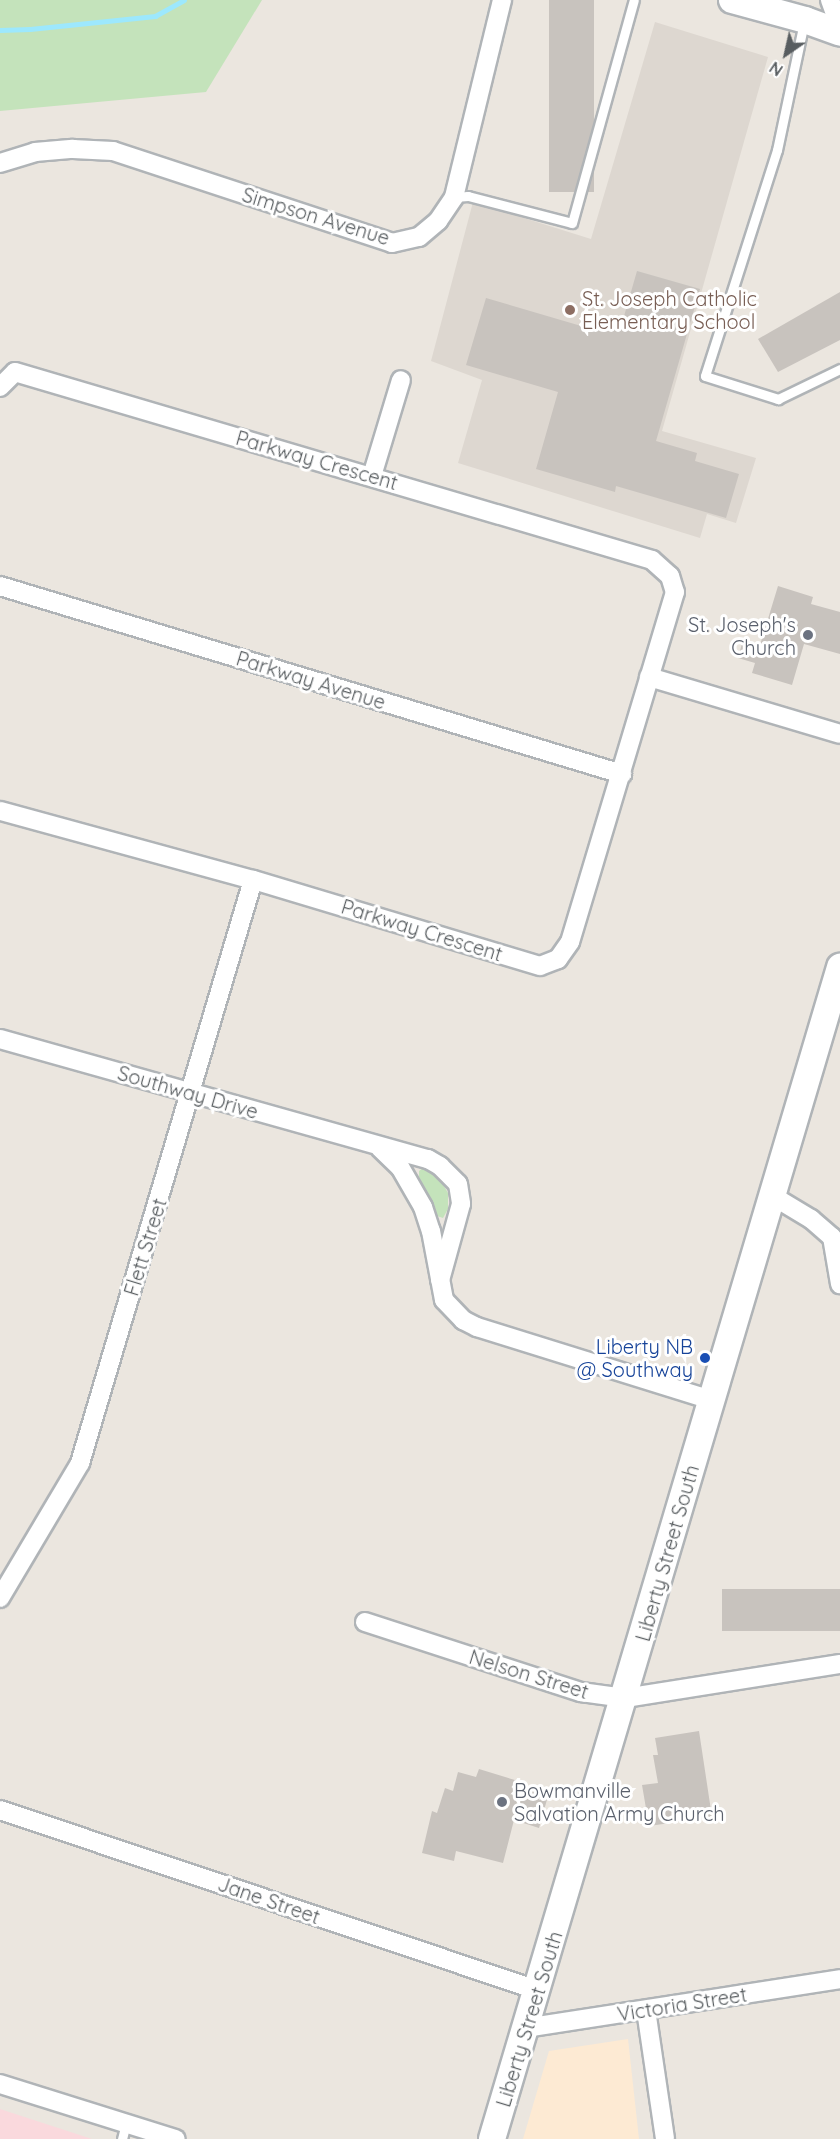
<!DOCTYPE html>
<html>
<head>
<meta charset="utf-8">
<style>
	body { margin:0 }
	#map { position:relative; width:840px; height:2139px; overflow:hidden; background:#ebe6df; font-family:Quicksand,sans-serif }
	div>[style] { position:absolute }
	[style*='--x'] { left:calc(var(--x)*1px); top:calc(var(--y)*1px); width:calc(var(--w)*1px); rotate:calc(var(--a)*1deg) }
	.commercial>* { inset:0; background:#fdead3 }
	.education>* { inset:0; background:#ddd7d0 }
	.medical>* { inset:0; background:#fad9dd }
	.green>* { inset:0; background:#c4e3bb }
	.stream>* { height:5px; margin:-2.5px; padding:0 2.5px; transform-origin:2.5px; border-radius:2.5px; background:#9de8fd }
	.building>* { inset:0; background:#c8c3be; transform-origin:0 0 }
	.roads { filter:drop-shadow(2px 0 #b0b4b7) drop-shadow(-2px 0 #b0b4b7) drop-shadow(0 2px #b0b4b7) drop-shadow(0 -2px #b0b4b7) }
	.lane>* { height:9px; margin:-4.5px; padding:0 4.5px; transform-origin:4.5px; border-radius:4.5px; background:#fff }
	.street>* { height:18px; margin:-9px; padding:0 9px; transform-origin:9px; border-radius:9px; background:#fff }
	.secondary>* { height:26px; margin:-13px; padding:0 13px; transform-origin:13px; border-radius:13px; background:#fff }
	.dots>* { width:16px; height:16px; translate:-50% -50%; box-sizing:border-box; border:3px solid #fff; border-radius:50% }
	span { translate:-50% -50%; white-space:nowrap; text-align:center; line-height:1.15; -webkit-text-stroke:6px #fff; paint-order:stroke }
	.street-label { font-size:20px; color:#585d60 }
	.education-label { font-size:20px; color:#785e54 }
	.left { translate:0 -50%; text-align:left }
	.worship-label { font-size:20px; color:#5b616d }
	.right { translate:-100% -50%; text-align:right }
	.transit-label { font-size:20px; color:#164399 }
	.north { position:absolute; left:756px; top:24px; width:60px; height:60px; -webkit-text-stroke:4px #fff; paint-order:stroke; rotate:214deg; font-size:16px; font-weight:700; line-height:24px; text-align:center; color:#585d60 }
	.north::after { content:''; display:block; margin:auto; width:21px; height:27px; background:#585d60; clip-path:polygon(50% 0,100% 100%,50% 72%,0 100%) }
</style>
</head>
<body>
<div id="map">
	<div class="commercial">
		<i style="clip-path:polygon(628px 2039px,639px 2139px,523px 2139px,549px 2051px)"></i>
	</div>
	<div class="education">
		<i style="clip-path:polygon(655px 22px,768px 57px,662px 431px,756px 458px,736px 523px,707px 514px,700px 538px,458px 463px,482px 380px,431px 361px,473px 202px,591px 239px)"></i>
	</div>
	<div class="medical">
		<i style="clip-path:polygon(0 2109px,92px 2139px,0 2139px)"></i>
	</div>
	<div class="green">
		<i style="clip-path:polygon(0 0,262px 0,206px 92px,0 111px)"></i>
		<i style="clip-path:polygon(424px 1167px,440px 1179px,448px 1193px,448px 1209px,443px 1218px,437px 1216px,419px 1177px,419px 1171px)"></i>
	</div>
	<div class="stream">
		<i style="--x:0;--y:30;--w:30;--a:-2"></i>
		<i style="--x:30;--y:29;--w:126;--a:-5.9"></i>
		<i style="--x:155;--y:16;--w:33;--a:-29"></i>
	</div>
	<div class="building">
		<i style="left:549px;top:0;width:45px;height:192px"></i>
		<i style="clip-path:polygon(637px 271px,700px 289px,656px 441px,697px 453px,695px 461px,739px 474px,726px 518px,616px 486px,615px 492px,536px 469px,558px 392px,466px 365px,486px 298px,588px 328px,590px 322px,620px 330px)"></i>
		<i style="clip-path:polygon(840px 292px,840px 340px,778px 372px,758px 339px)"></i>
		<i style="clip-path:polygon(778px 586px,813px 597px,811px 604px,840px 612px,840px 654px,804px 644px,792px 685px,752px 673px,755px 663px,738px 658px,743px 640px,760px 645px)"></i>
		<i style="left:840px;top:1589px;width:42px;height:118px;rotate:90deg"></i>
		<i style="clip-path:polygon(699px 1731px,712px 1817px,649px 1826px,642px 1785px,658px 1783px,653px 1755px,658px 1755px,655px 1738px)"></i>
		<i style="clip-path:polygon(479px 1769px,518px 1781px,516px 1786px,548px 1796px,539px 1828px,514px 1820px,503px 1863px,456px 1851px,454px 1861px,422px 1853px,432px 1811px,437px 1813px,445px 1788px,453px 1791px,458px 1772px,476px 1777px)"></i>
	</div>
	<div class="roads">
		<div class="lane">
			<i style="--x:804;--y:22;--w:131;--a:101.9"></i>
			<i style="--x:777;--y:150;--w:237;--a:107.7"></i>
			<i style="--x:705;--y:376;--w:77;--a:17.5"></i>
			<i style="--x:778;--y:399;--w:69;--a:-25.8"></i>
			<i style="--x:454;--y:197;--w:14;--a:-4"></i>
			<i style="--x:468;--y:196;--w:107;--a:14.6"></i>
			<i style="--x:572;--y:223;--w:231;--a:-74.5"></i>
			<i style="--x:122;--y:2139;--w:16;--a:-76"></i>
		</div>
		<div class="street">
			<i style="--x:830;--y:0;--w:30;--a:70"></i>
			<i style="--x:0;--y:163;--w:37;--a:-17"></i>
			<i style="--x:35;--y:152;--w:38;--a:-5"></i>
			<i style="--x:73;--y:149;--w:40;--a:2.9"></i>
			<i style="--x:113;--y:151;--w:294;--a:18.2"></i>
			<i style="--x:392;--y:243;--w:28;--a:-13"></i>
			<i style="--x:419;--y:237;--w:25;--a:-40"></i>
			<i style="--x:438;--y:221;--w:29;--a:-56"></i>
			<i style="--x:454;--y:197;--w:203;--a:-76.3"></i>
			<i style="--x:0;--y:387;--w:21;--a:-45"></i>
			<i style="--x:15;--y:372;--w:664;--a:16.44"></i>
			<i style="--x:652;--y:560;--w:24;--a:42"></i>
			<i style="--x:670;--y:576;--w:17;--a:73"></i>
			<i style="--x:675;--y:592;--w:365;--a:106.7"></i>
			<i style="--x:570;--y:942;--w:21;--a:125"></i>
			<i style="--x:558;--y:959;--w:19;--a:159"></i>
			<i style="--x:540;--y:966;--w:300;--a:-163.3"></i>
			<i style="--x:253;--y:880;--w:262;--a:-164.7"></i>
			<i style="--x:372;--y:476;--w:100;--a:-73.2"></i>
			<i style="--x:0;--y:586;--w:650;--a:16.82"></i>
			<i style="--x:649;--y:677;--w:199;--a:16.6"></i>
			<i style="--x:0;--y:1039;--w:445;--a:15.7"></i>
			<i style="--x:428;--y:1159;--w:14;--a:30"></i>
			<i style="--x:440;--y:1166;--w:25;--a:45"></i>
			<i style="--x:458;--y:1184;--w:20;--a:81"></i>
			<i style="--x:461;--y:1204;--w:79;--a:105.4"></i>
			<i style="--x:380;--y:1148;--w:28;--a:44"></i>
			<i style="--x:400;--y:1167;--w:46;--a:60.1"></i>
			<i style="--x:423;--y:1207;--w:25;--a:72"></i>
			<i style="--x:431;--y:1231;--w:70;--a:79.3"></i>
			<i style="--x:444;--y:1300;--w:28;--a:46"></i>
			<i style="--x:463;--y:1320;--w:16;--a:27"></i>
			<i style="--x:477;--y:1327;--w:246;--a:17.3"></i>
			<i style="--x:771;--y:1195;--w:47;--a:31"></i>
			<i style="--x:811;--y:1219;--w:28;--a:41"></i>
			<i style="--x:832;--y:1237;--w:48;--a:80.3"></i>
			<i style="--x:0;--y:1598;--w:157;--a:-59.3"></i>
			<i style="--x:80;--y:1463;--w:608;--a:-73.47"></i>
			<i style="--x:365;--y:1622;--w:227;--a:18"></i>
			<i style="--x:581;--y:1692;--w:44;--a:7.8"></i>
			<i style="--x:625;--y:1698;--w:218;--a:-9"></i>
			<i style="--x:0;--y:1810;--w:566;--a:18.53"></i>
			<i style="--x:646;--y:2010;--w:130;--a:81.6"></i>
			<i style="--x:525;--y:2028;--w:319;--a:-8.8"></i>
			<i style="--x:0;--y:2084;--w:184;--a:17.4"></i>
		</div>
		<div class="secondary">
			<i style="--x:732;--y:0;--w:76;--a:15.3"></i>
			<i style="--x:805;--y:20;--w:37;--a:20"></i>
			<i style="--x:492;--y:2139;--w:1223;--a:-73.46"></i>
		</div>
	</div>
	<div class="dots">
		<i style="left:570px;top:310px;background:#8d6e63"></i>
		<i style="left:808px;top:635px;background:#6b7280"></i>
		<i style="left:705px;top:1358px;background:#1a4fb4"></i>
		<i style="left:502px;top:1802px;background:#6b7280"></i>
	</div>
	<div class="street-label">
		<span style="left:316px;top:216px;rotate:17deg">Simpson Avenue</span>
		<span style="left:317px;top:460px;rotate:16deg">Parkway Crescent</span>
		<span style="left:311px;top:680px;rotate:17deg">Parkway Avenue</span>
		<span style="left:422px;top:930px;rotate:17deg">Parkway Crescent</span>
		<span style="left:188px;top:1092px;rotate:16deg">Southway Drive</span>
		<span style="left:145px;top:1247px;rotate:-73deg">Flett Street</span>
		<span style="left:667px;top:1553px;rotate:-74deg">Liberty Street South</span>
		<span style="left:529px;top:1674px;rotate:17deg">Nelson Street</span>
		<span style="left:269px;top:1900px;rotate:19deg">Jane Street</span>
		<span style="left:682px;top:2004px;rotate:-9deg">Victoria Street</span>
		<span style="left:529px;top:2019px;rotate:-73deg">Liberty Street South</span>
	</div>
	<div class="education-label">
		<span class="left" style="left:582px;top:310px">St. Joseph Catholic<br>Elementary School</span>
	</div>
	<div class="worship-label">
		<span class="right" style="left:796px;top:636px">St. Joseph's<br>Church</span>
		<span class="left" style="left:514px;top:1802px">Bowmanville<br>Salvation Army Church</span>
	</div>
	<div class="transit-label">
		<span class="right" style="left:693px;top:1358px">Liberty NB<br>@ Southway</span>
	</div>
	<div class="north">N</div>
</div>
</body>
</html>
